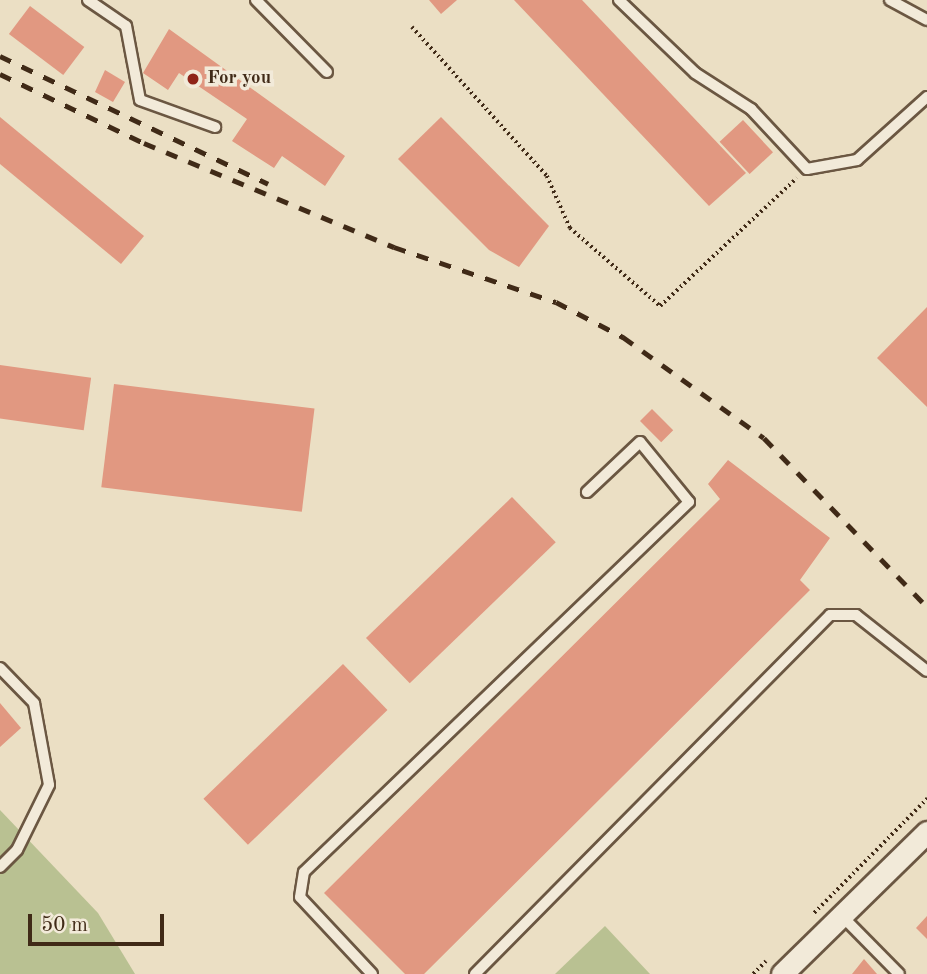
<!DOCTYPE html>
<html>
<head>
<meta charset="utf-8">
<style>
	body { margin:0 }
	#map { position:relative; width:927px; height:974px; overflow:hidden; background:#ebdfc4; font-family:"Old Standard TT",serif }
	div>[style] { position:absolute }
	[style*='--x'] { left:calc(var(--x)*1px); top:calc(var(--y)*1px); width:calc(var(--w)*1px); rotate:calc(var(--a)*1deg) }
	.green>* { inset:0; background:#b9c192 }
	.building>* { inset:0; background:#e19881; transform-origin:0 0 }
	.path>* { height:3.5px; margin-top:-1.75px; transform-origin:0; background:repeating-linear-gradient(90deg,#402a17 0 2px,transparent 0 5.5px) }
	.roads { filter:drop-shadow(2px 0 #6b5742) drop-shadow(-2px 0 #6b5742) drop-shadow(0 2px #6b5742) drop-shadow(0 -2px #6b5742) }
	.lane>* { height:10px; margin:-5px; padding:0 5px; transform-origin:5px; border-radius:5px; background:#f2ead9 }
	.street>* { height:21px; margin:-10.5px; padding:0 10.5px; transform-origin:10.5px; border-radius:10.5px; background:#f2ead9 }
	.rail>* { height:5px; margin-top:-2.5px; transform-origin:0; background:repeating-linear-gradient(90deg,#402a17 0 12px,transparent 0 24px) }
	.dots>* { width:19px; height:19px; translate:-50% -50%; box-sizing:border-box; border:4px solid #f2ead9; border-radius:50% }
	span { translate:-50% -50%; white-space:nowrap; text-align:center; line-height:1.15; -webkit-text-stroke:7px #f2ead9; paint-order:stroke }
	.poi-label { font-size:19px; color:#402a17; font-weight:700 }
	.left { translate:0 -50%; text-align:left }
	.scale { position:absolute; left:28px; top:914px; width:136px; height:32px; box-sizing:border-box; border:4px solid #402a17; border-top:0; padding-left:9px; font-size:21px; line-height:24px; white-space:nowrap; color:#402a17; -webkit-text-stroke:5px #f2ead9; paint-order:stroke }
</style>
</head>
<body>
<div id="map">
	<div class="green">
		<i style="clip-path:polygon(0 810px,98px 913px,135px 974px,0 974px)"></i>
		<i style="clip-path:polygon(605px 926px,650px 974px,555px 974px)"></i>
	</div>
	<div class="building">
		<i style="clip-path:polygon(429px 0,457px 0,441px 14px)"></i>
		<i style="clip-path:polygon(514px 0,582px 0,746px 173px,709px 206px)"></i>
		<i style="left:30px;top:6px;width:68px;height:35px;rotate:37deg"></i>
		<i style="clip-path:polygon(169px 29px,345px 156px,325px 186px,282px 156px,274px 168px,232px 141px,247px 119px,179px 73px,168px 90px,143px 73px)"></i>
		<i style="clip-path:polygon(105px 70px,125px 82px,113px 102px,95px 92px)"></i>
		<i style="clip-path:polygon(0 117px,144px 236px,121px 264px,0 164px)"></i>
		<i style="clip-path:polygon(441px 117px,549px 226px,519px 267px,489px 250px,398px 159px)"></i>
		<i style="left:743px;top:120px;width:44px;height:32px;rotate:47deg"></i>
		<i style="clip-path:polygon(927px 307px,927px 407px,877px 358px)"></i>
		<i style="left:0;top:365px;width:92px;height:53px;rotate:8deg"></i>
		<i style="left:114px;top:384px;width:202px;height:104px;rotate:7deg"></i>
		<i style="left:652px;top:409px;width:30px;height:17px;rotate:45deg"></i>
		<i style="clip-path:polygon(728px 460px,830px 538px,800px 580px,810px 590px,424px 974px,405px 974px,324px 893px,720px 499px,708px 484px)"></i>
		<i style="left:512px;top:497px;width:63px;height:203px;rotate:46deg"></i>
		<i style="left:343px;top:664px;width:64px;height:194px;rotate:46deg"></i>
		<i style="clip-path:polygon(0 703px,21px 728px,0 747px)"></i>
		<i style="clip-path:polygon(927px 916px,927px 939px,916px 928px)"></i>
		<i style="clip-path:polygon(864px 959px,877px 974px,852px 974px)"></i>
	</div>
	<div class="path">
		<i style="--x:412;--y:27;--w:201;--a:47.8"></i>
		<i style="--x:547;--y:176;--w:57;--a:66.1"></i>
		<i style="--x:570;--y:228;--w:119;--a:40.9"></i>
		<i style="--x:660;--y:306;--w:187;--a:-43.1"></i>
		<i style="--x:814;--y:913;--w:161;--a:-45.3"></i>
		<i style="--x:753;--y:974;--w:18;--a:-45"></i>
	</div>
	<div class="roads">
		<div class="lane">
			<i style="--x:88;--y:0;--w:46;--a:34.4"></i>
			<i style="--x:126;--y:26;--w:75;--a:79.3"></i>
			<i style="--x:140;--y:100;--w:80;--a:19.8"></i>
			<i style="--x:256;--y:0;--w:101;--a:45.4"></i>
			<i style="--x:619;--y:0;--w:105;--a:43.8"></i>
			<i style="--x:695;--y:73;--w:67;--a:32.7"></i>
			<i style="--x:751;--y:109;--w:82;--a:47"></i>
			<i style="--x:807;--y:169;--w:51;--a:-10.2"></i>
			<i style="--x:857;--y:160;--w:94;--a:-42"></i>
			<i style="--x:890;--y:0;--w:42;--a:28.4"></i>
			<i style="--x:0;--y:668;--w:49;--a:45.8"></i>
			<i style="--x:34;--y:703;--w:83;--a:79.6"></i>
			<i style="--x:49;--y:785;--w:72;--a:116.2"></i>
			<i style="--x:17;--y:850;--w:24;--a:135"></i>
			<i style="--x:842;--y:916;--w:81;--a:45.5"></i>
			<i style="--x:372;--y:974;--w:105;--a:-133.1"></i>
			<i style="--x:300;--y:897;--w:25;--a:-81"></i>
			<i style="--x:304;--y:872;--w:534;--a:-43.86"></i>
			<i style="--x:689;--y:502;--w:77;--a:-129.2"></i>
			<i style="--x:640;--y:442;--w:73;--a:136.7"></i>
			<i style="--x:475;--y:974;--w:505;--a:-45.32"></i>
			<i style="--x:830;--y:615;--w:26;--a:0"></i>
			<i style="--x:856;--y:615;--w:90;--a:38.3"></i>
		</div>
		<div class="street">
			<i style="--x:782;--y:974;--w:203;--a:-44.4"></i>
		</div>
	</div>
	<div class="rail">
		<i style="--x:0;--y:56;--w:297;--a:25.5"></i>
		<i style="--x:0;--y:74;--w:160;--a:25.6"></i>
		<i style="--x:144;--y:143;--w:271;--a:22.6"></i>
		<i style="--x:394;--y:247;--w:171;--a:18.8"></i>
		<i style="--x:556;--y:302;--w:76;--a:27.6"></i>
		<i style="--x:623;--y:337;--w:173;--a:35.6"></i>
		<i style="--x:764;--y:438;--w:235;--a:46"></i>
	</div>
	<div class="dots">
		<i style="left:193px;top:79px;background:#8f2418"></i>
	</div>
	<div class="poi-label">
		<span class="left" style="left:207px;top:79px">For you</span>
	</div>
	<div class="scale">50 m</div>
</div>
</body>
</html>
